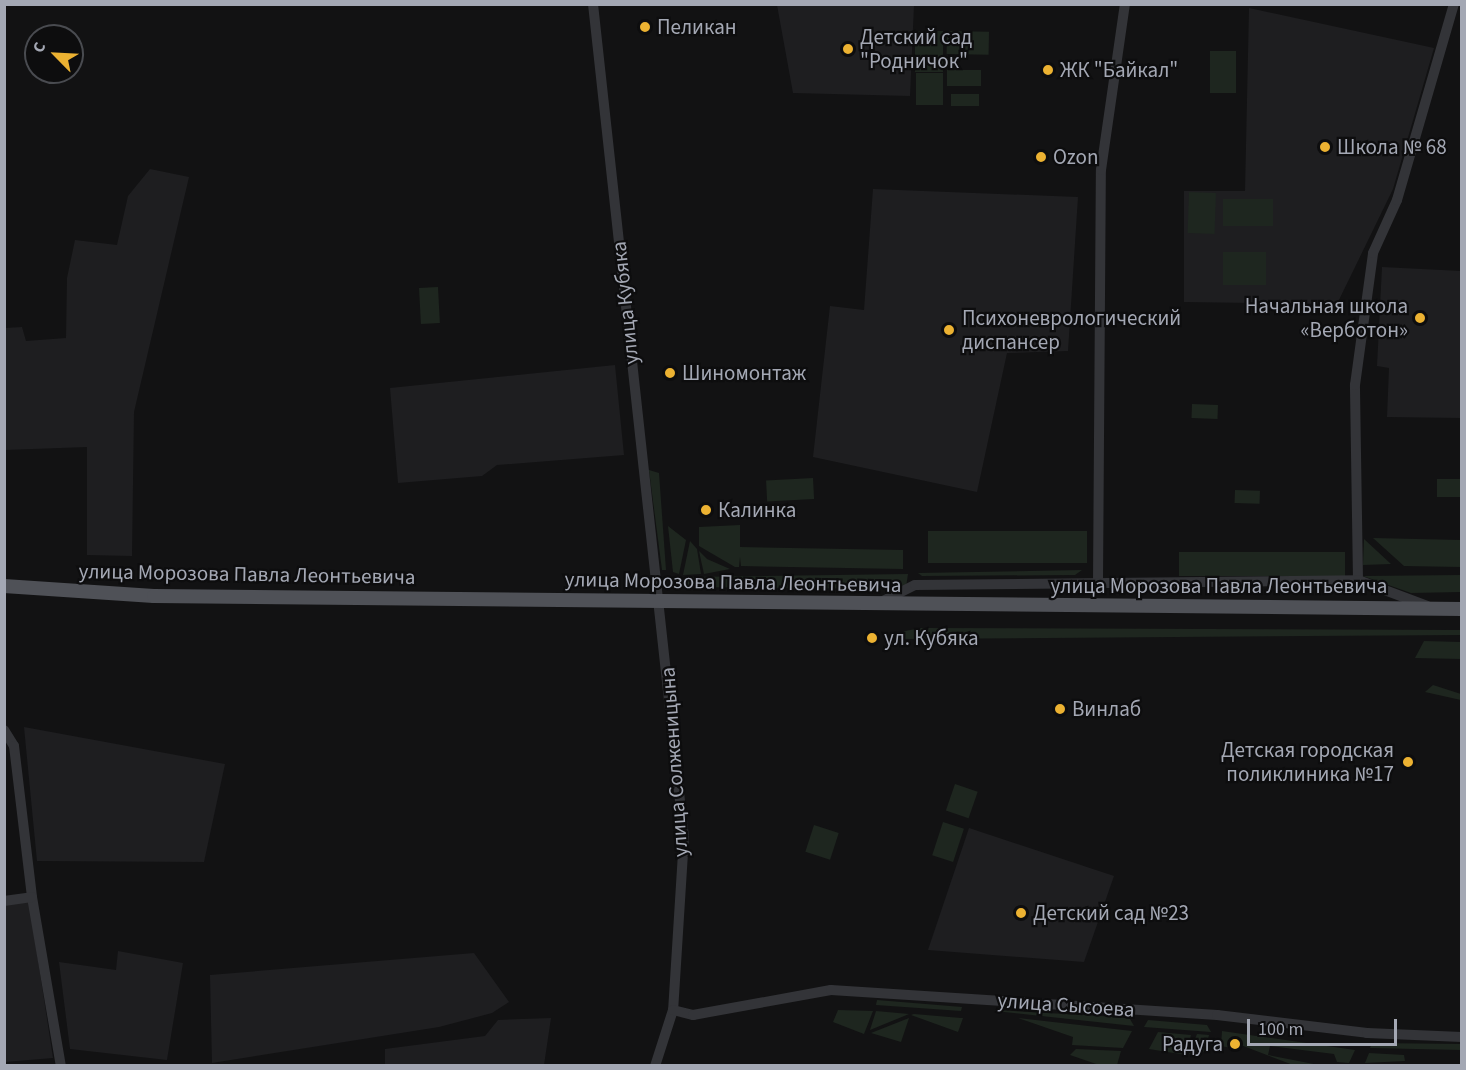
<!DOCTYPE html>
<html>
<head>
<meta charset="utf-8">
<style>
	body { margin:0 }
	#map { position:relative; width:1466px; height:1070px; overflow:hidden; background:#121213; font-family:"Source Sans 3",sans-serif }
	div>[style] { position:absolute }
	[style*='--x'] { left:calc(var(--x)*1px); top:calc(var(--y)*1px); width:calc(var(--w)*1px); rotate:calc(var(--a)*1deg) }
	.built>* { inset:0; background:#1e1e20 }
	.green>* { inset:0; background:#1e261f; transform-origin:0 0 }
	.minor>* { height:10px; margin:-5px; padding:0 5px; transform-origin:5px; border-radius:5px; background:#333438 }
	.major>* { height:14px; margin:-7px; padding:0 7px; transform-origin:7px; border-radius:7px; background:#4f5157 }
	.dots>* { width:16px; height:16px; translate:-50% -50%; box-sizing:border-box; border:3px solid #0d0d0e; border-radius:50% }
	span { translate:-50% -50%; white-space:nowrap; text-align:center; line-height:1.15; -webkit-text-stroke:4.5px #0d0d0e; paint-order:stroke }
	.poi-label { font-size:21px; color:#a4a8b4 }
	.left { translate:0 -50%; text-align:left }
	.right { translate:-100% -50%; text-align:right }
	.street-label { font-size:21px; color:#a4a8b4 }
	.frame { position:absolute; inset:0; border:6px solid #a4a8b4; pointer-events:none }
	.north { position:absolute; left:24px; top:24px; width:60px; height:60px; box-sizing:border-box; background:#0d0d0e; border:2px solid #494b50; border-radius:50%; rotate:294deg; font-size:16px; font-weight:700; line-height:24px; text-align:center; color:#a4a8b4 }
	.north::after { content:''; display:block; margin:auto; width:21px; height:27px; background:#ecb232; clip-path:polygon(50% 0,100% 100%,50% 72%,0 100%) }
	.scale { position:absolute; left:1247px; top:1019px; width:150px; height:27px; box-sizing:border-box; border:3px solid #a4a8b4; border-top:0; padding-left:8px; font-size:18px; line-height:21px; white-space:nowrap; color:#a4a8b4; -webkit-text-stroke:4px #0d0d0e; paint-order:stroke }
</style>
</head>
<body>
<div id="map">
	<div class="built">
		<i style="clip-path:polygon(777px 5px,914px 5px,910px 96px,793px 93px)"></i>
		<i style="clip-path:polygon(1249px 8px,1434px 48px,1393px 189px,1337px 304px,1184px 302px,1184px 191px,1245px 191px)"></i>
		<i style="clip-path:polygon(150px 169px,189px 177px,134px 412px,132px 556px,87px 555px,87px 447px,5px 450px,5px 328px,22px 327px,26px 341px,66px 338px,67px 278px,75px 240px,117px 245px,128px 196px)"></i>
		<i style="clip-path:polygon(873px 189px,1078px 197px,1068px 351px,1007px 353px,977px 492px,813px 457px,830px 306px,864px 310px)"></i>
		<i style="clip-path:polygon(1382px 267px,1461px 271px,1461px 418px,1387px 417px,1389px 368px,1377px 366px)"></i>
		<i style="clip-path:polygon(615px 365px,624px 455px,497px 465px,482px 476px,398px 483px,390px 388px)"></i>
		<i style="clip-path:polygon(24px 727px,225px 764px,204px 862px,37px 861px)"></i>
		<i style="clip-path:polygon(969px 828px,1114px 876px,1084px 962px,928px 950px)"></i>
		<i style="clip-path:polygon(29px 901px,53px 1058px,5px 1062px,5px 904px)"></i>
		<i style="clip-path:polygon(118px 951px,183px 963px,167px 1060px,70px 1049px,59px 962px,116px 970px)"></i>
		<i style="clip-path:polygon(474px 953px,509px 1002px,492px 1013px,439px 1027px,212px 1063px,210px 975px)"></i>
		<i style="clip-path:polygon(551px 1018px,544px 1065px,385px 1065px,385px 1049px,485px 1036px,498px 1020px)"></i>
	</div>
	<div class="green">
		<i style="left:915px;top:31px;width:28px;height:41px"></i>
		<i style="left:947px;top:31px;width:42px;height:23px;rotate:1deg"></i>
		<i style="left:1210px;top:51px;width:26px;height:42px"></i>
		<i style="left:981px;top:70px;width:16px;height:34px;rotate:90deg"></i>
		<i style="left:916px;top:73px;width:27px;height:32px"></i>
		<i style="left:951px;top:94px;width:28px;height:12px"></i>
		<i style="left:1189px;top:192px;width:27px;height:41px;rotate:2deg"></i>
		<i style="left:1273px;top:199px;width:27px;height:50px;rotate:90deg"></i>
		<i style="left:1223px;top:252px;width:43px;height:33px"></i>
		<i style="left:438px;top:287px;width:36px;height:19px;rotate:87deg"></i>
		<i style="left:1192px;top:404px;width:26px;height:14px;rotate:2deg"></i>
		<i style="clip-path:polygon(649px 470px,659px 473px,666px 570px,662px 570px)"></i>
		<i style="left:813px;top:478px;width:21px;height:47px;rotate:87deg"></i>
		<i style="left:1437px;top:479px;width:24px;height:18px"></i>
		<i style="left:1235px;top:490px;width:25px;height:13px;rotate:2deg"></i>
		<i style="clip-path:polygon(740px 525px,740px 547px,903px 550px,903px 569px,741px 566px,740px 557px,739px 567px,735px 567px,699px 546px,699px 527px)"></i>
		<i style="clip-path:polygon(668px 526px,686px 540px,679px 574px,673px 572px)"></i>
		<i style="left:928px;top:531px;width:159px;height:32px"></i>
		<i style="clip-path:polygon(1373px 538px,1461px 540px,1461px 567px,1404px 566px)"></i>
		<i style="clip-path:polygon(1364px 539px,1391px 564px,1363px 565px)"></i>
		<i style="clip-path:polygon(690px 541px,697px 549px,701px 574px,683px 575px)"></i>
		<i style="clip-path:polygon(699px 551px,707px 559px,730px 569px,704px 574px)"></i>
		<i style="left:1345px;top:552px;width:24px;height:166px;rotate:90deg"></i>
		<i style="clip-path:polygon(1082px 570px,1075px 575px,922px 576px,918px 573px)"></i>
		<i style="clip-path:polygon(908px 574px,906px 587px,898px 589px,683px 587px,682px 583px,686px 577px)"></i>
		<i style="clip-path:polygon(1461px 575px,1461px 592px,1411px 593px,1363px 576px)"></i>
		<i style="clip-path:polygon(921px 628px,1461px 630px,1462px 635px,900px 639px,898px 635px,905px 631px)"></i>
		<i style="clip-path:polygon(1424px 641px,1461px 642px,1461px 659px,1415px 658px)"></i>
		<i style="clip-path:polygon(1433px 685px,1461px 694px,1461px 700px,1425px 692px)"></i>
		<i style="left:955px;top:784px;width:24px;height:28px;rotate:19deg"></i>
		<i style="left:943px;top:822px;width:22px;height:35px;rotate:18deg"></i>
		<i style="left:814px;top:825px;width:26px;height:28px;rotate:18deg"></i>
		<i style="clip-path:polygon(877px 1000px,962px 1007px,961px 1011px,876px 1005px)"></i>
		<i style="clip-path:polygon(838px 1010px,873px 1011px,864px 1034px,833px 1022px)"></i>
		<i style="clip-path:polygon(876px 1011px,909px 1014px,870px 1030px)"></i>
		<i style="clip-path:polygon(995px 1011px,995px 1010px,1119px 1017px,1130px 1019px,1134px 1026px)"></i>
		<i style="clip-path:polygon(914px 1014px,961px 1018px,963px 1018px,958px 1032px,911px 1015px)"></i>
		<i style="clip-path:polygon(909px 1018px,901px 1042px,871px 1033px)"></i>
		<i style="clip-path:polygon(1018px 1018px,1132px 1031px,1123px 1048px,1072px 1045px,1073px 1037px)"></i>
		<i style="clip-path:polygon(1148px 1020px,1207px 1025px,1211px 1032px,1144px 1027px)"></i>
		<i style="clip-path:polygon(1222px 1031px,1355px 1050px,1349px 1063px,1337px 1062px,1334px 1054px,1270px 1046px,1268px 1055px,1319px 1065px,1293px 1065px,1233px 1042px,1231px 1048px,1221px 1046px)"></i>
		<i style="clip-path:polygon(1158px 1032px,1191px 1035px,1186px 1055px,1149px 1049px)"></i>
		<i style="clip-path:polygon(1197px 1034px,1209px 1035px,1205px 1050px,1199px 1056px,1189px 1054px)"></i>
		<i style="clip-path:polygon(1372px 1043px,1461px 1044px,1461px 1050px,1370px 1048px)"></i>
		<i style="clip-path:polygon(1076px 1049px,1121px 1051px,1117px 1065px,1102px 1066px,1070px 1055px)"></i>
		<i style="clip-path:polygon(1369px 1053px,1404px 1055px,1405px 1061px,1365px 1063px)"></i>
	</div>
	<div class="minor">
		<i style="--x:593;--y:4;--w:838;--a:83.77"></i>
		<i style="--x:684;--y:837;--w:173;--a:93.6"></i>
		<i style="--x:673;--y:1010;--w:59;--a:107.8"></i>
		<i style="--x:1358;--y:580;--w:195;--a:-90.9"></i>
		<i style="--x:1355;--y:385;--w:133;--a:-82.2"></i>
		<i style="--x:1373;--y:253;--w:58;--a:-65.6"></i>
		<i style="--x:1397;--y:200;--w:204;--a:-73.8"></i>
		<i style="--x:1098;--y:582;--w:412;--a:-89.6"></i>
		<i style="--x:1101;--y:170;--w:168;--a:-81.8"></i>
		<i style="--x:879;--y:603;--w:40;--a:-26.6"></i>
		<i style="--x:915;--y:585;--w:443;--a:-0.6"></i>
		<i style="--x:1358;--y:580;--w:74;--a:20.6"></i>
		<i style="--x:4;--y:730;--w:19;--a:58"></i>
		<i style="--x:14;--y:746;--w:152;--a:83.2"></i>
		<i style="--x:32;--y:897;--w:171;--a:80.3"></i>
		<i style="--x:4;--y:901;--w:28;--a:-8"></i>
		<i style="--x:673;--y:1010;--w:21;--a:14"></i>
		<i style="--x:693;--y:1015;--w:140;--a:-10.3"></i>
		<i style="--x:831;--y:990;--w:387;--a:3.7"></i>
		<i style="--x:1217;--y:1015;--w:151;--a:6.8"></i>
		<i style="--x:1367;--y:1033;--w:95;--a:2.4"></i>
	</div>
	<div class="major">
		<i style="--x:4;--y:586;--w:150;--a:3.8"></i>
		<i style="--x:154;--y:596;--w:1308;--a:0.57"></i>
	</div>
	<div class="dots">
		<i style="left:645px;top:27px;background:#ecb232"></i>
		<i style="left:848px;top:49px;background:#ecb232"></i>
		<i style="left:1048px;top:70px;background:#ecb232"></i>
		<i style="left:1325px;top:147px;background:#ecb232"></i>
		<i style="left:1041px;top:157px;background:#ecb232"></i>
		<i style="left:1420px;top:318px;background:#ecb232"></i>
		<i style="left:949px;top:330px;background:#ecb232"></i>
		<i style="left:670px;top:373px;background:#ecb232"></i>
		<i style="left:706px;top:510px;background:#ecb232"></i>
		<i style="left:872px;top:638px;background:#ecb232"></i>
		<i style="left:1060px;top:709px;background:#ecb232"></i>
		<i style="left:1408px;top:762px;background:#ecb232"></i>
		<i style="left:1021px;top:913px;background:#ecb232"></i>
		<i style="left:1235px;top:1044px;background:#ecb232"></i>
	</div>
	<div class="poi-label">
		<span class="left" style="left:657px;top:27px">Пеликан</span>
		<span class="left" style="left:860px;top:49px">Детский сад<br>"Родничок"</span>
		<span class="left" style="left:1060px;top:70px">ЖК "Байкал"</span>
		<span class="left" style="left:1337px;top:147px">Школа № 68</span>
		<span class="left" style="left:1053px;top:157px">Ozon</span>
		<span class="right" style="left:1408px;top:318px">Начальная школа<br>«Верботон»</span>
		<span class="left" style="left:962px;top:330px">Психоневрологический<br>диспансер</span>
		<span class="left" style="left:682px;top:373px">Шиномонтаж</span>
		<span class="left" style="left:718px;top:510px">Калинка</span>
		<span class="left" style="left:884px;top:638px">ул. Кубяка</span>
		<span class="left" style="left:1072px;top:709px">Винлаб</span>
		<span class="right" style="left:1394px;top:762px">Детская городская<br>поликлиника №17</span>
		<span class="left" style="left:1033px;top:913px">Детский сад №23</span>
		<span class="right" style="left:1223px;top:1044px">Радуга</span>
	</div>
	<div class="street-label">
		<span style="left:625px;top:303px;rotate:-96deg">улица Кубяка</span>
		<span style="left:247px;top:574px;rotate:1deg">улица Морозова Павла Леонтьевича</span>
		<span style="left:733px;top:582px;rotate:1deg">улица Морозова Павла Леонтьевича</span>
		<span style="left:1219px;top:586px">улица Морозова Павла Леонтьевича</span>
		<span style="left:674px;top:762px;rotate:-94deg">улица Солженицына</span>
		<span style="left:1066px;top:1005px;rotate:4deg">улица Сысоева</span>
	</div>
	<div class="frame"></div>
	<div class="north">С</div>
	<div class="scale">100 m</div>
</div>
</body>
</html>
